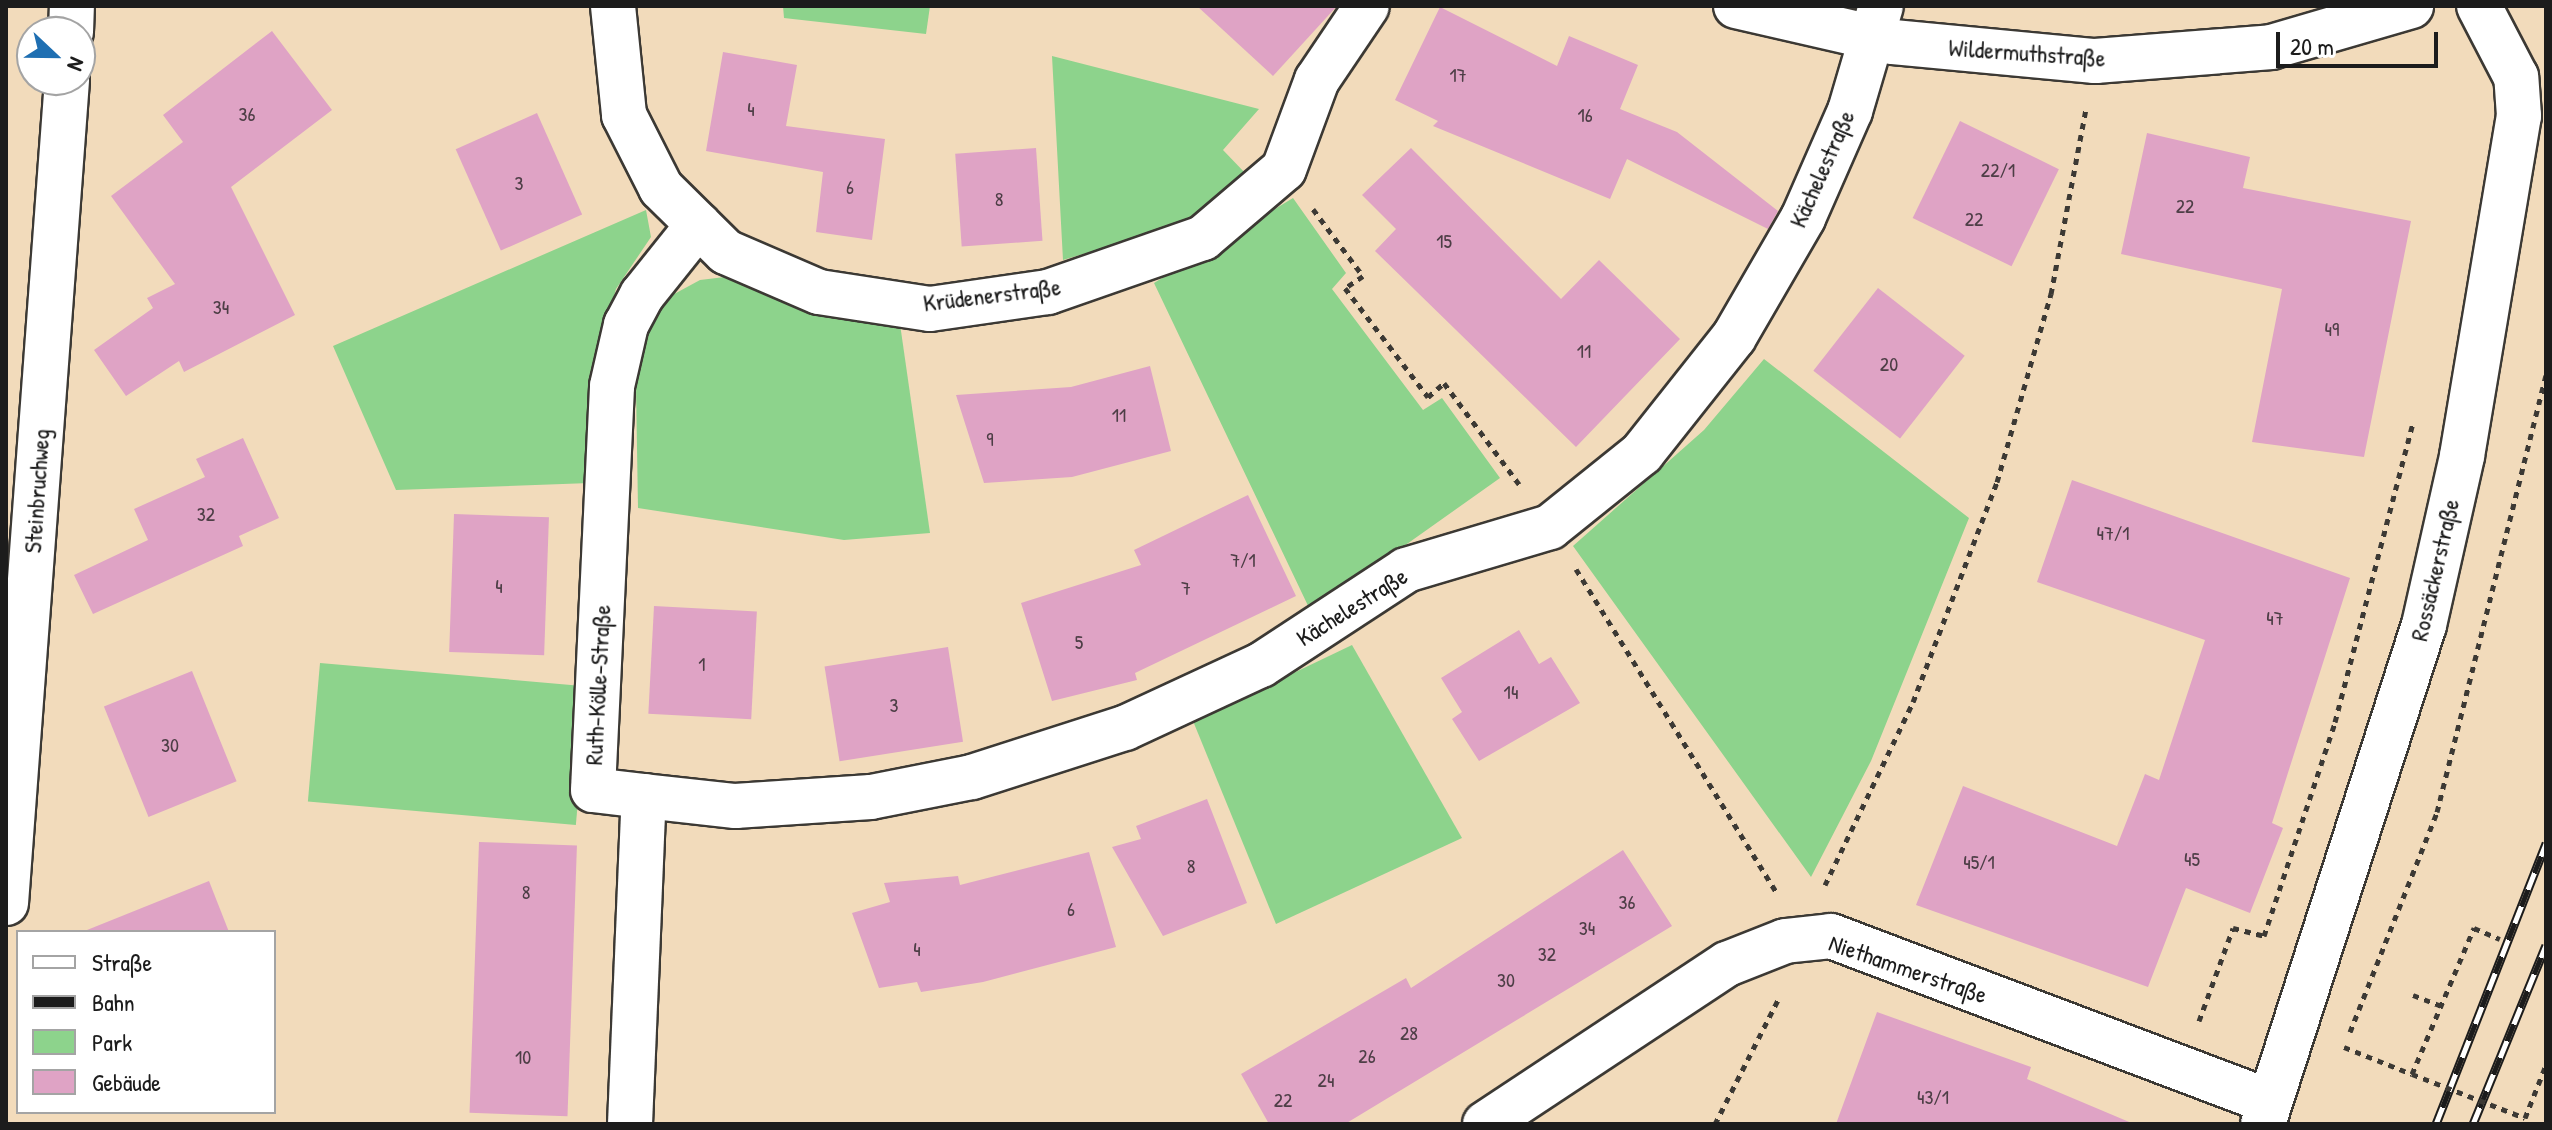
<!DOCTYPE html>
<html>
<head>
<meta charset="utf-8">
<style>
	body { margin:0 }
	#map { position:relative; width:2552px; height:1130px; overflow:hidden; background:#f2dbbb; font-family:"Patrick Hand",sans-serif }
	div>[style] { position:absolute }
	[style*='--x'] { left:calc(var(--x)*1px); top:calc(var(--y)*1px); width:calc(var(--w)*1px); rotate:calc(var(--a)*1deg) }
	.green>* { inset:0; background:#8dd38c; transform-origin:0 0 }
	.building>* { inset:0; background:#dfa3c5; transform-origin:0 0 }
	.path>* { height:5px; margin-top:-2.5px; transform-origin:0; background:repeating-linear-gradient(90deg,#3c3934 0 6px,transparent 0 12px) }
	.roads { filter:drop-shadow(2px 0 #3c3934) drop-shadow(-2px 0 #3c3934) drop-shadow(0 2px #3c3934) drop-shadow(0 -2px #3c3934) }
	.minor>* { height:44px; margin:-22px; padding:0 22px; transform-origin:22px; border-radius:22px; background:#fff }
	.rail>* { height:9px; margin-top:-4.5px; transform-origin:0; background:repeating-linear-gradient(90deg,#fff 0 18px,#1c1c1c 0 36px); box-sizing:border-box; border-block:2px solid #1c1c1c }
	.path-bridge>* { height:5px; margin-top:-2.5px; transform-origin:0; background:repeating-linear-gradient(90deg,#3c3934 0 6px,transparent 0 12px) }
	span { translate:-50% -50%; white-space:nowrap; text-align:center; line-height:1.15; -webkit-text-stroke:6px #fff; paint-order:stroke }
	.number-label { font-size:20px; color:#4d3e46 }
	.number-label span { -webkit-text-stroke-width:0 }
	.street-label { font-size:24px; color:#1c1c1c }
	.frame { position:absolute; inset:0; border:8px solid #1c1c1c; pointer-events:none }
	.legend { position:absolute; left:16px; top:930px; width:260px; height:184px; box-sizing:border-box; background:#fff; border:2px solid #a4a4a4; margin:0; padding:10px 14px; list-style:none; font-size:24px; color:#1c1c1c }
	.legend li { display:flex; align-items:center; gap:16px; height:40px }
	.legend b { width:40px; border:2px solid #a4a4a4 }
	.north { position:absolute; left:16px; top:16px; width:80px; height:80px; box-sizing:border-box; background:#fff; border:2px solid #a4a4a4; border-radius:50%; rotate:112deg; font-size:22px; font-weight:700; line-height:32px; text-align:center; color:#1c1c1c }
	.north::after { content:''; display:block; margin:auto; width:28px; height:36px; background:#1f6fb2; clip-path:polygon(50% 0,100% 100%,50% 72%,0 100%) }
	.scale { position:absolute; left:2276px; top:32px; width:162px; height:36px; box-sizing:border-box; border:4px solid #1c1c1c; border-top:0; padding-left:10px; font-size:24px; line-height:28px; white-space:nowrap; color:#1c1c1c; -webkit-text-stroke:6px #fff; paint-order:stroke }
</style>
</head>
<body>
<div id="map">
	<div class="green">
		<i style="clip-path:polygon(783px 6px,930px 6px,926px 34px,784px 18px)"></i>
		<i style="clip-path:polygon(1052px 56px,1259px 109px,1223px 150px,1247px 175px,1188px 223px,1063px 260px)"></i>
		<i style="clip-path:polygon(1293px 198px,1346px 273px,1332px 289px,1423px 410px,1442px 398px,1500px 478px,1311px 612px,1154px 283px)"></i>
		<i style="clip-path:polygon(646px 210px,651px 237px,616px 289px,602px 342px,590px 483px,396px 490px,333px 346px)"></i>
		<i style="clip-path:polygon(733px 276px,900px 324px,930px 533px,844px 540px,638px 508px,636px 388px,648px 328px,665px 299px,700px 280px)"></i>
		<i style="clip-path:polygon(1764px 359px,1969px 518px,1871px 761px,1811px 877px,1573px 546px,1704px 430px)"></i>
		<i style="clip-path:polygon(1352px 645px,1462px 838px,1276px 924px,1193px 721px)"></i>
		<i style="left:320px;top:663px;width:269px;height:139px;rotate:5deg"></i>
	</div>
	<div class="building">
		<i style="clip-path:polygon(1197px 6px,1337px 6px,1273px 76px)"></i>
		<i style="clip-path:polygon(1440px 7px,1557px 66px,1569px 36px,1638px 65px,1620px 109px,1677px 132px,1778px 211px,1768px 229px,1627px 159px,1610px 199px,1433px 126px,1438px 121px,1395px 100px)"></i>
		<i style="clip-path:polygon(272px 31px,332px 110px,231px 187px,295px 315px,184px 372px,179px 361px,126px 396px,94px 350px,153px 308px,147px 298px,175px 284px,111px 196px,183px 142px,163px 115px)"></i>
		<i style="clip-path:polygon(723px 52px,797px 65px,786px 126px,885px 139px,872px 240px,816px 232px,823px 172px,706px 151px)"></i>
		<i style="left:537px;top:113px;width:111px;height:89px;rotate:66deg"></i>
		<i style="left:1960px;top:121px;width:110px;height:108px;rotate:26deg"></i>
		<i style="clip-path:polygon(2147px 133px,2250px 157px,2243px 188px,2411px 221px,2364px 457px,2252px 442px,2282px 289px,2121px 254px)"></i>
		<i style="left:1036px;top:148px;width:93px;height:81px;rotate:86deg"></i>
		<i style="clip-path:polygon(1411px 148px,1561px 299px,1599px 260px,1680px 339px,1576px 447px,1375px 251px,1396px 229px,1362px 195px)"></i>
		<i style="left:1878px;top:288px;width:110px;height:105px;rotate:38deg"></i>
		<i style="clip-path:polygon(1150px 366px,1171px 451px,1072px 477px,984px 483px,956px 395px,1071px 387px)"></i>
		<i style="clip-path:polygon(243px 438px,279px 518px,239px 536px,243px 546px,93px 614px,74px 575px,148px 540px,134px 509px,205px 477px,196px 459px)"></i>
		<i style="clip-path:polygon(2072px 480px,2350px 578px,2272px 823px,2283px 828px,2250px 913px,2186px 888px,2148px 987px,1916px 905px,1963px 786px,2117px 846px,2145px 774px,2159px 780px,2205px 640px,2037px 582px)"></i>
		<i style="clip-path:polygon(1248px 495px,1296px 596px,1135px 673px,1137px 680px,1052px 701px,1021px 603px,1141px 565px,1134px 550px)"></i>
		<i style="left:454px;top:514px;width:95px;height:138px;rotate:2deg"></i>
		<i style="left:654px;top:606px;width:103px;height:108px;rotate:3deg"></i>
		<i style="clip-path:polygon(1519px 630px,1539px 664px,1551px 657px,1580px 703px,1479px 761px,1452px 719px,1462px 712px,1441px 678px)"></i>
		<i style="left:948px;top:647px;width:96px;height:125px;rotate:81deg"></i>
		<i style="left:192px;top:671px;width:119px;height:95px;rotate:68deg"></i>
		<i style="clip-path:polygon(1207px 799px,1247px 903px,1163px 936px,1112px 847px,1141px 839px,1136px 826px)"></i>
		<i style="left:479px;top:842px;width:98px;height:271px;rotate:2deg"></i>
		<i style="clip-path:polygon(1623px 850px,1672px 926px,1345px 1124px,1269px 1124px,1241px 1074px,1406px 978px,1411px 988px)"></i>
		<i style="clip-path:polygon(1089px 852px,1116px 947px,983px 982px,921px 992px,917px 982px,879px 988px,852px 913px,890px 902px,884px 883px,958px 876px,960px 885px)"></i>
		<i style="clip-path:polygon(209px 881px,229px 932px,88px 932px,87px 930px)"></i>
		<i style="clip-path:polygon(1877px 1012px,2031px 1067px,2027px 1079px,2134px 1124px,1836px 1124px)"></i>
	</div>
	<div class="path">
		<i style="--x:1313;--y:209;--w:84;--a:53.3"></i>
		<i style="--x:1363;--y:276;--w:22;--a:146"></i>
		<i style="--x:1345;--y:288;--w:137;--a:52.7"></i>
		<i style="--x:1428;--y:397;--w:21;--a:-41"></i>
		<i style="--x:1444;--y:383;--w:126;--a:53.4"></i>
		<i style="--x:1576;--y:569;--w:381;--a:58.2"></i>
		<i style="--x:1825;--y:885;--w:203;--a:-64.3"></i>
		<i style="--x:1913;--y:702;--w:235;--a:-69.1"></i>
		<i style="--x:1997;--y:482;--w:196;--a:-74"></i>
		<i style="--x:2051;--y:294;--w:188;--a:-79.3"></i>
		<i style="--x:2413;--y:995;--w:30;--a:21"></i>
		<i style="--x:2199;--y:1021;--w:99;--a:-69.9"></i>
		<i style="--x:2233;--y:928;--w:32;--a:14"></i>
		<i style="--x:2264;--y:936;--w:225;--a:-71.6"></i>
		<i style="--x:2335;--y:722;--w:310;--a:-75.4"></i>
		<i style="--x:2350;--y:1032;--w:237;--a:-68.4"></i>
		<i style="--x:2437;--y:812;--w:450;--a:-76"></i>
		<i style="--x:2344;--y:1047;--w:73;--a:21.7"></i>
		<i style="--x:2412;--y:1074;--w:159;--a:-67"></i>
		<i style="--x:2474;--y:928;--w:28;--a:23"></i>
		<i style="--x:2525;--y:1118;--w:57;--a:-68.4"></i>
		<i style="--x:1715;--y:1124;--w:141;--a:-63.1"></i>
	</div>
	<div class="roads">
		<div class="minor">
			<i style="--x:613;--y:6;--w:110;--a:84.2"></i>
			<i style="--x:624;--y:115;--w:82;--a:63.1"></i>
			<i style="--x:661;--y:188;--w:91;--a:44.6"></i>
			<i style="--x:726;--y:252;--w:101;--a:23.3"></i>
			<i style="--x:819;--y:292;--w:112;--a:8.7"></i>
			<i style="--x:930;--y:309;--w:119;--a:-8.2"></i>
			<i style="--x:1048;--y:292;--w:164;--a:-19.2"></i>
			<i style="--x:1203;--y:238;--w:106;--a:-40.4"></i>
			<i style="--x:1284;--y:169;--w:95;--a:-69.7"></i>
			<i style="--x:1317;--y:80;--w:89;--a:-56"></i>
			<i style="--x:1736;--y:6;--w:161;--a:12.9"></i>
			<i style="--x:1893;--y:42;--w:203;--a:5.4"></i>
			<i style="--x:2095;--y:61;--w:177;--a:-4.5"></i>
			<i style="--x:2271;--y:47;--w:146;--a:-16.3"></i>
			<i style="--x:71;--y:32;--w:26;--a:-88"></i>
			<i style="--x:644;--y:796;--w:92;--a:6.3"></i>
			<i style="--x:735;--y:806;--w:136;--a:-3.8"></i>
			<i style="--x:871;--y:797;--w:103;--a:-11.2"></i>
			<i style="--x:972;--y:777;--w:161;--a:-17.8"></i>
			<i style="--x:1125;--y:728;--w:150;--a:-24.9"></i>
			<i style="--x:1261;--y:665;--w:173;--a:-33.2"></i>
			<i style="--x:1406;--y:570;--w:150;--a:-16.6"></i>
			<i style="--x:1550;--y:527;--w:118;--a:-38.8"></i>
			<i style="--x:1642;--y:453;--w:148;--a:-51.6"></i>
			<i style="--x:1734;--y:337;--w:138;--a:-59.9"></i>
			<i style="--x:1803;--y:218;--w:117;--a:-66.3"></i>
			<i style="--x:1850;--y:111;--w:109;--a:-73.6"></i>
			<i style="--x:6;--y:903;--w:825;--a:-85.76"></i>
			<i style="--x:630;--y:1124;--w:328;--a:-87.6"></i>
			<i style="--x:644;--y:796;--w:51;--a:-173.3"></i>
			<i style="--x:593;--y:790;--w:404;--a:-87.3"></i>
			<i style="--x:612;--y:386;--w:63;--a:-77.1"></i>
			<i style="--x:626;--y:325;--w:34;--a:-62"></i>
			<i style="--x:642;--y:295;--w:90;--a:-51.3"></i>
			<i style="--x:1485;--y:1124;--w:290;--a:-33.5"></i>
			<i style="--x:1727;--y:964;--w:62;--a:-21.6"></i>
			<i style="--x:1785;--y:941;--w:46;--a:-6.2"></i>
			<i style="--x:1831;--y:936;--w:469;--a:20.7"></i>
			<i style="--x:2263;--y:1124;--w:524;--a:-72.12"></i>
			<i style="--x:2424;--y:625;--w:173;--a:-77.3"></i>
			<i style="--x:2462;--y:456;--w:345;--a:-80.5"></i>
			<i style="--x:2519;--y:116;--w:39;--a:-94"></i>
			<i style="--x:2516;--y:77;--w:80;--a:-117.5"></i>
		</div>
	</div>
	<div class="rail">
		<i style="--x:2436;--y:1124;--w:302;--a:-68.6"></i>
		<i style="--x:2473;--y:1124;--w:193;--a:-67.8"></i>
	</div>
	<div class="path-bridge">
		<i style="--x:2412;--y:1074;--w:121;--a:21.3"></i>
	</div>
	<div class="number-label">
		<span style="left:1458px;top:74px">17</span>
		<span style="left:751px;top:108px">4</span>
		<span style="left:247px;top:113px">36</span>
		<span style="left:1585px;top:114px">16</span>
		<span style="left:1998px;top:169px">22/1</span>
		<span style="left:519px;top:182px">3</span>
		<span style="left:850px;top:186px">6</span>
		<span style="left:999px;top:198px">8</span>
		<span style="left:2185px;top:205px">22</span>
		<span style="left:1974px;top:218px">22</span>
		<span style="left:1444px;top:240px">15</span>
		<span style="left:221px;top:306px">34</span>
		<span style="left:2332px;top:328px">49</span>
		<span style="left:1584px;top:350px">11</span>
		<span style="left:1889px;top:363px">20</span>
		<span style="left:1119px;top:414px">11</span>
		<span style="left:990px;top:438px">9</span>
		<span style="left:206px;top:513px">32</span>
		<span style="left:2113px;top:532px">47/1</span>
		<span style="left:1243px;top:559px">7/1</span>
		<span style="left:499px;top:585px">4</span>
		<span style="left:1186px;top:587px">7</span>
		<span style="left:2275px;top:617px">47</span>
		<span style="left:1079px;top:641px">5</span>
		<span style="left:702px;top:663px">1</span>
		<span style="left:1511px;top:691px">14</span>
		<span style="left:894px;top:704px">3</span>
		<span style="left:170px;top:744px">30</span>
		<span style="left:2192px;top:858px">45</span>
		<span style="left:1979px;top:861px">45/1</span>
		<span style="left:1191px;top:865px">8</span>
		<span style="left:526px;top:891px">8</span>
		<span style="left:1627px;top:901px">36</span>
		<span style="left:1071px;top:908px">6</span>
		<span style="left:1587px;top:927px">34</span>
		<span style="left:917px;top:948px">4</span>
		<span style="left:1547px;top:953px">32</span>
		<span style="left:1506px;top:979px">30</span>
		<span style="left:1409px;top:1032px">28</span>
		<span style="left:1367px;top:1055px">26</span>
		<span style="left:523px;top:1056px">10</span>
		<span style="left:1326px;top:1079px">24</span>
		<span style="left:1933px;top:1096px">43/1</span>
		<span style="left:1283px;top:1099px">22</span>
	</div>
	<div class="street-label">
		<span style="left:2027px;top:53px;rotate:4deg">Wildermuthstraße</span>
		<span style="left:1822px;top:169px;rotate:-66deg">Kächelestraße</span>
		<span style="left:992px;top:295px;rotate:-7deg">Krüdenerstraße</span>
		<span style="left:37px;top:491px;rotate:-86deg">Steinbruchweg</span>
		<span style="left:2435px;top:570px;rotate:-77deg">Rossäckerstraße</span>
		<span style="left:1352px;top:607px;rotate:-32deg">Kächelestraße</span>
		<span style="left:598px;top:685px;rotate:-87deg">Ruth-Kölle-Straße</span>
		<span style="left:1908px;top:969px;rotate:19deg">Niethammerstraße</span>
	</div>
	<div class="frame"></div>
	<ul class="legend">
	<li><b style="height:10px;background:#fff"></b>Straße</li>
	<li><b style="height:10px;background:#1c1c1c"></b>Bahn</li>
	<li><b style="height:22px;background:#8dd38c"></b>Park</li>
	<li><b style="height:22px;background:#dfa3c5"></b>Gebäude</li>
	</ul>
	<div class="north">N</div>
	<div class="scale">20 m</div>
</div>
</body>
</html>
